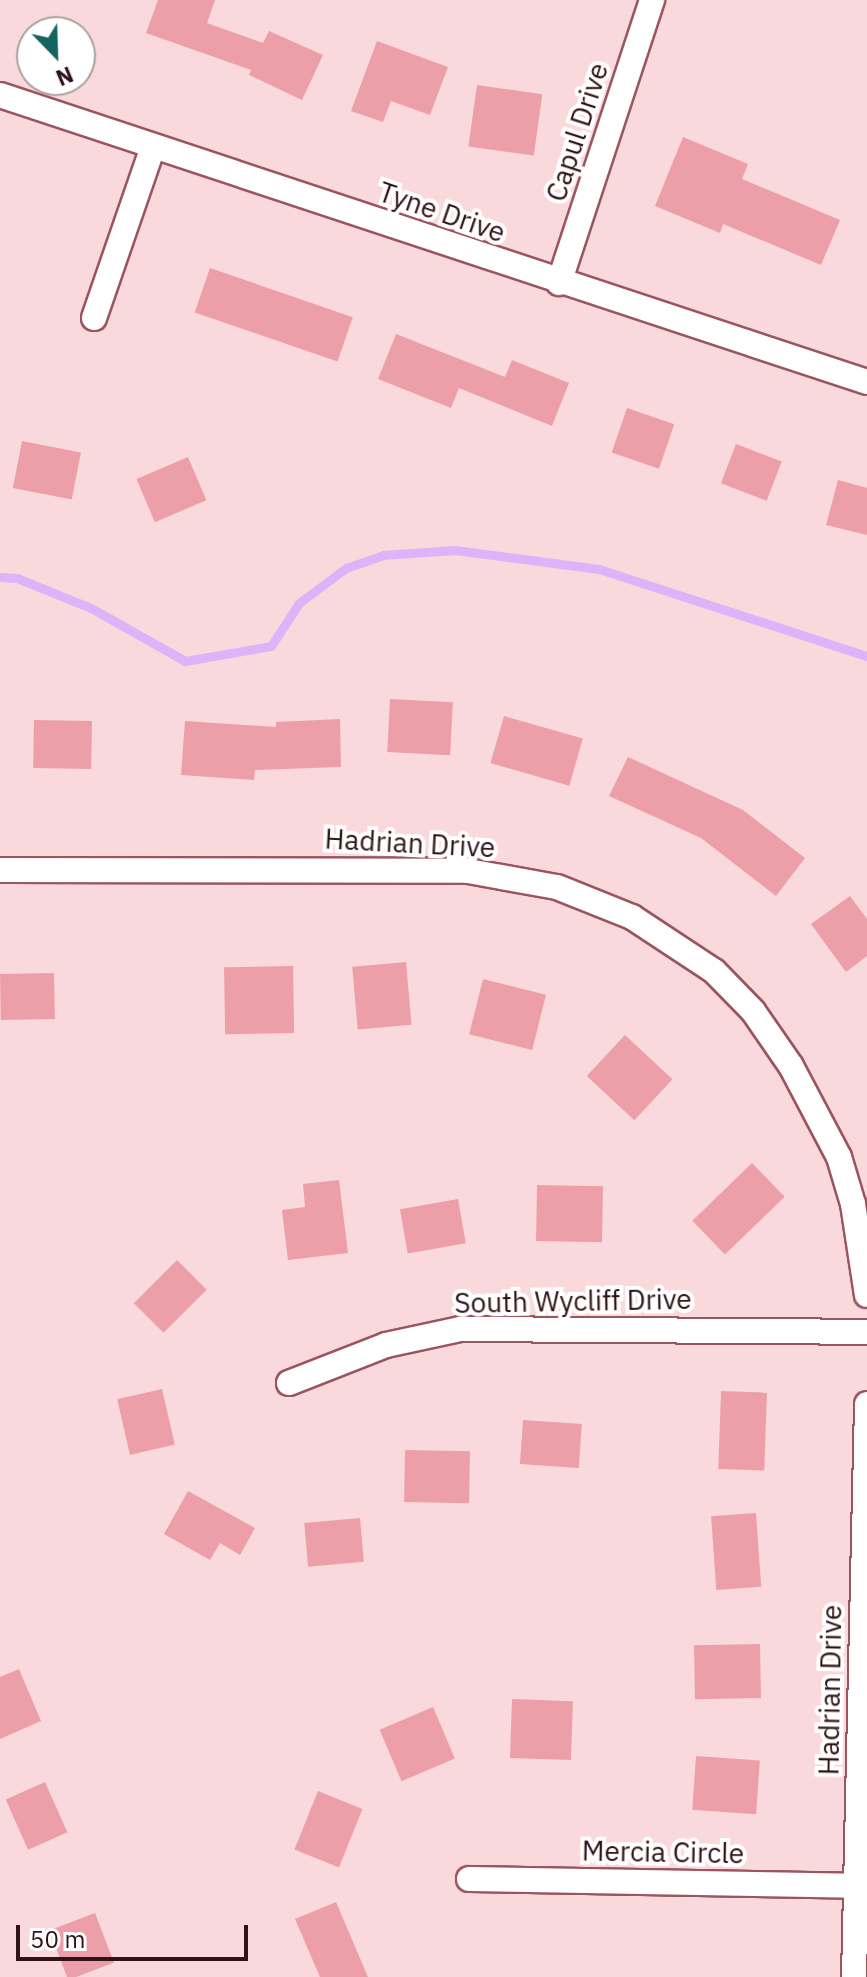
<!DOCTYPE html>
<html>
<head>
<meta charset="utf-8">
<style>
	body { margin:0 }
	#map { position:relative; width:867px; height:1977px; overflow:hidden; background:#fad9dc; font-family:"IBM Plex Sans",sans-serif }
	div>[style] { position:absolute }
	[style*='--x'] { left:calc(var(--x)*1px); top:calc(var(--y)*1px); width:calc(var(--w)*1px); rotate:calc(var(--a)*1deg) }
	.stream>* { height:9px; margin:-4.5px; padding:0 4.5px; transform-origin:4.5px; border-radius:4.5px; background:#ddb4f9 }
	.building>* { inset:0; background:#ec9fa9; transform-origin:0 0 }
	.roads { filter:drop-shadow(2px 0 #9a555f) drop-shadow(-2px 0 #9a555f) drop-shadow(0 2px #9a555f) drop-shadow(0 -2px #9a555f) }
	.minor>* { height:24px; margin:-12px; padding:0 12px; transform-origin:12px; border-radius:12px; background:#fff }
	span { translate:-50% -50%; white-space:nowrap; text-align:center; line-height:1.15; -webkit-text-stroke:8px #fff; paint-order:stroke }
	.street-label { font-size:28px; color:#2f1317 }
	.north { position:absolute; left:16px; top:16px; width:80px; height:80px; box-sizing:border-box; background:#fff; border:2px solid #aca1a2; border-radius:50%; rotate:157deg; font-size:22px; font-weight:700; line-height:32px; text-align:center; color:#2f1317 }
	.north::after { content:''; display:block; margin:auto; width:28px; height:36px; background:#156461; clip-path:polygon(50% 0,100% 100%,50% 72%,0 100%) }
	.scale { position:absolute; left:16px; top:1925px; width:232px; height:36px; box-sizing:border-box; border:4px solid #2f1317; border-top:0; padding-left:10px; font-size:24px; line-height:28px; white-space:nowrap; color:#2f1317; -webkit-text-stroke:6px #fff; paint-order:stroke }
</style>
</head>
<body>
<div id="map">
	<div class="stream">
		<i style="--x:0;--y:577;--w:17;--a:3"></i>
		<i style="--x:17;--y:578;--w:80;--a:22.1"></i>
		<i style="--x:91;--y:608;--w:108;--a:29.4"></i>
		<i style="--x:185;--y:661;--w:87;--a:-9.9"></i>
		<i style="--x:271;--y:646;--w:51;--a:-56.9"></i>
		<i style="--x:299;--y:603;--w:59;--a:-36.7"></i>
		<i style="--x:346;--y:568;--w:39;--a:-19"></i>
		<i style="--x:383;--y:555;--w:72;--a:-4"></i>
		<i style="--x:455;--y:550;--w:145;--a:7.5"></i>
		<i style="--x:599;--y:569;--w:282;--a:18"></i>
	</div>
	<div class="building">
		<i style="clip-path:polygon(158px 0,215px 0,207px 23px,263px 43px,269px 31px,323px 55px,302px 100px,249px 75px,251px 70px,146px 33px)"></i>
		<i style="clip-path:polygon(377px 41px,448px 67px,430px 115px,391px 101px,383px 122px,351px 111px)"></i>
		<i style="left:477px;top:85px;width:66px;height:62px;rotate:8deg"></i>
		<i style="clip-path:polygon(683px 137px,748px 164px,742px 179px,840px 220px,821px 265px,723px 224px,720px 233px,655px 206px)"></i>
		<i style="left:210px;top:268px;width:151px;height:47px;rotate:19deg"></i>
		<i style="clip-path:polygon(396px 334px,505px 377px,512px 360px,569px 383px,552px 426px,459px 388px,451px 408px,378px 379px)"></i>
		<i style="left:627px;top:408px;width:50px;height:47px;rotate:19deg"></i>
		<i style="left:22px;top:441px;width:60px;height:48px;rotate:11deg"></i>
		<i style="left:736px;top:444px;width:49px;height:42px;rotate:21deg"></i>
		<i style="left:188px;top:457px;width:47px;height:56px;rotate:67deg"></i>
		<i style="clip-path:polygon(838px 480px,867px 488px,867px 535px,826px 525px)"></i>
		<i style="left:390px;top:699px;width:63px;height:53px;rotate:3deg"></i>
		<i style="left:504px;top:716px;width:82px;height:49px;rotate:16deg"></i>
		<i style="clip-path:polygon(340px 719px,341px 767px,255px 770px,254px 780px,181px 775px,185px 721px,276px 727px,276px 722px)"></i>
		<i style="left:34px;top:720px;width:58px;height:48px;rotate:1deg"></i>
		<i style="clip-path:polygon(628px 757px,743px 810px,805px 858px,776px 896px,701px 838px,609px 796px)"></i>
		<i style="clip-path:polygon(850px 896px,867px 919px,867px 956px,846px 972px,811px 924px)"></i>
		<i style="left:406px;top:962px;width:63px;height:54px;rotate:85deg"></i>
		<i style="left:293px;top:966px;width:67px;height:69px;rotate:89deg"></i>
		<i style="left:54px;top:973px;width:46px;height:54px;rotate:89deg"></i>
		<i style="left:483px;top:979px;width:65px;height:57px;rotate:14deg"></i>
		<i style="left:625px;top:1035px;width:65px;height:56px;rotate:43deg"></i>
		<i style="left:752px;top:1163px;width:47px;height:83px;rotate:46deg"></i>
		<i style="clip-path:polygon(339px 1180px,348px 1253px,288px 1260px,282px 1210px,305px 1207px,303px 1184px)"></i>
		<i style="left:537px;top:1185px;width:66px;height:56px;rotate:1deg"></i>
		<i style="left:458px;top:1199px;width:45px;height:59px;rotate:80deg"></i>
		<i style="left:177px;top:1260px;width:42px;height:61px;rotate:45deg"></i>
		<i style="left:162px;top:1389px;width:57px;height:46px;rotate:77deg"></i>
		<i style="left:721px;top:1391px;width:46px;height:78px;rotate:2deg"></i>
		<i style="left:523px;top:1420px;width:59px;height:44px;rotate:4deg"></i>
		<i style="left:405px;top:1450px;width:65px;height:52px;rotate:1deg"></i>
		<i style="clip-path:polygon(188px 1491px,255px 1528px,240px 1555px,220px 1543px,210px 1560px,164px 1534px)"></i>
		<i style="left:756px;top:1513px;width:74px;height:45px;rotate:86deg"></i>
		<i style="left:360px;top:1518px;width:44px;height:56px;rotate:85deg"></i>
		<i style="left:760px;top:1644px;width:54px;height:66px;rotate:89deg"></i>
		<i style="clip-path:polygon(19px 1669px,41px 1721px,0 1739px,0 1677px)"></i>
		<i style="left:512px;top:1699px;width:61px;height:59px;rotate:2deg"></i>
		<i style="left:433px;top:1707px;width:56px;height:58px;rotate:67deg"></i>
		<i style="left:696px;top:1756px;width:64px;height:54px;rotate:4deg"></i>
		<i style="left:45px;top:1782px;width:55px;height:43px;rotate:66deg"></i>
		<i style="left:318px;top:1791px;width:48px;height:63px;rotate:22deg"></i>
		<i style="clip-path:polygon(336px 1902px,368px 1977px,320px 1977px,295px 1919px)"></i>
		<i style="left:95px;top:1913px;width:53px;height:49px;rotate:69deg"></i>
	</div>
	<div class="roads">
		<div class="minor">
			<i style="--x:0;--y:95;--w:913;--a:18.32"></i>
			<i style="--x:559;--y:283;--w:298;--a:-71.8"></i>
			<i style="--x:94;--y:318;--w:181;--a:-71"></i>
			<i style="--x:0;--y:870;--w:468;--a:0.1"></i>
			<i style="--x:468;--y:871;--w:90;--a:10.2"></i>
			<i style="--x:557;--y:887;--w:81;--a:21.8"></i>
			<i style="--x:632;--y:917;--w:98;--a:33.4"></i>
			<i style="--x:714;--y:971;--w:56;--a:45.7"></i>
			<i style="--x:753;--y:1011;--w:67;--a:55.4"></i>
			<i style="--x:791;--y:1066;--w:103;--a:62.2"></i>
			<i style="--x:839;--y:1157;--w:49;--a:73.4"></i>
			<i style="--x:853;--y:1204;--w:92;--a:81.3"></i>
			<i style="--x:289;--y:1383;--w:104;--a:-21.4"></i>
			<i style="--x:386;--y:1345;--w:76;--a:-12.2"></i>
			<i style="--x:460;--y:1329;--w:407;--a:0.4"></i>
			<i style="--x:469;--y:1879;--w:387;--a:1"></i>
			<i style="--x:854;--y:1977;--w:573;--a:-88.7"></i>
		</div>
	</div>
	<div class="street-label">
		<span style="left:577px;top:132px;rotate:-72deg">Capul Drive</span>
		<span style="left:442px;top:212px;rotate:19deg">Tyne Drive</span>
		<span style="left:410px;top:843px;rotate:3deg">Hadrian Drive</span>
		<span style="left:573px;top:1301px;rotate:-1deg">South Wycliff Drive</span>
		<span style="left:830px;top:1690px;rotate:-89deg">Hadrian Drive</span>
		<span style="left:663px;top:1852px;rotate:1deg">Mercia Circle</span>
	</div>
	<div class="north">N</div>
	<div class="scale">50 m</div>
</div>
</body>
</html>
